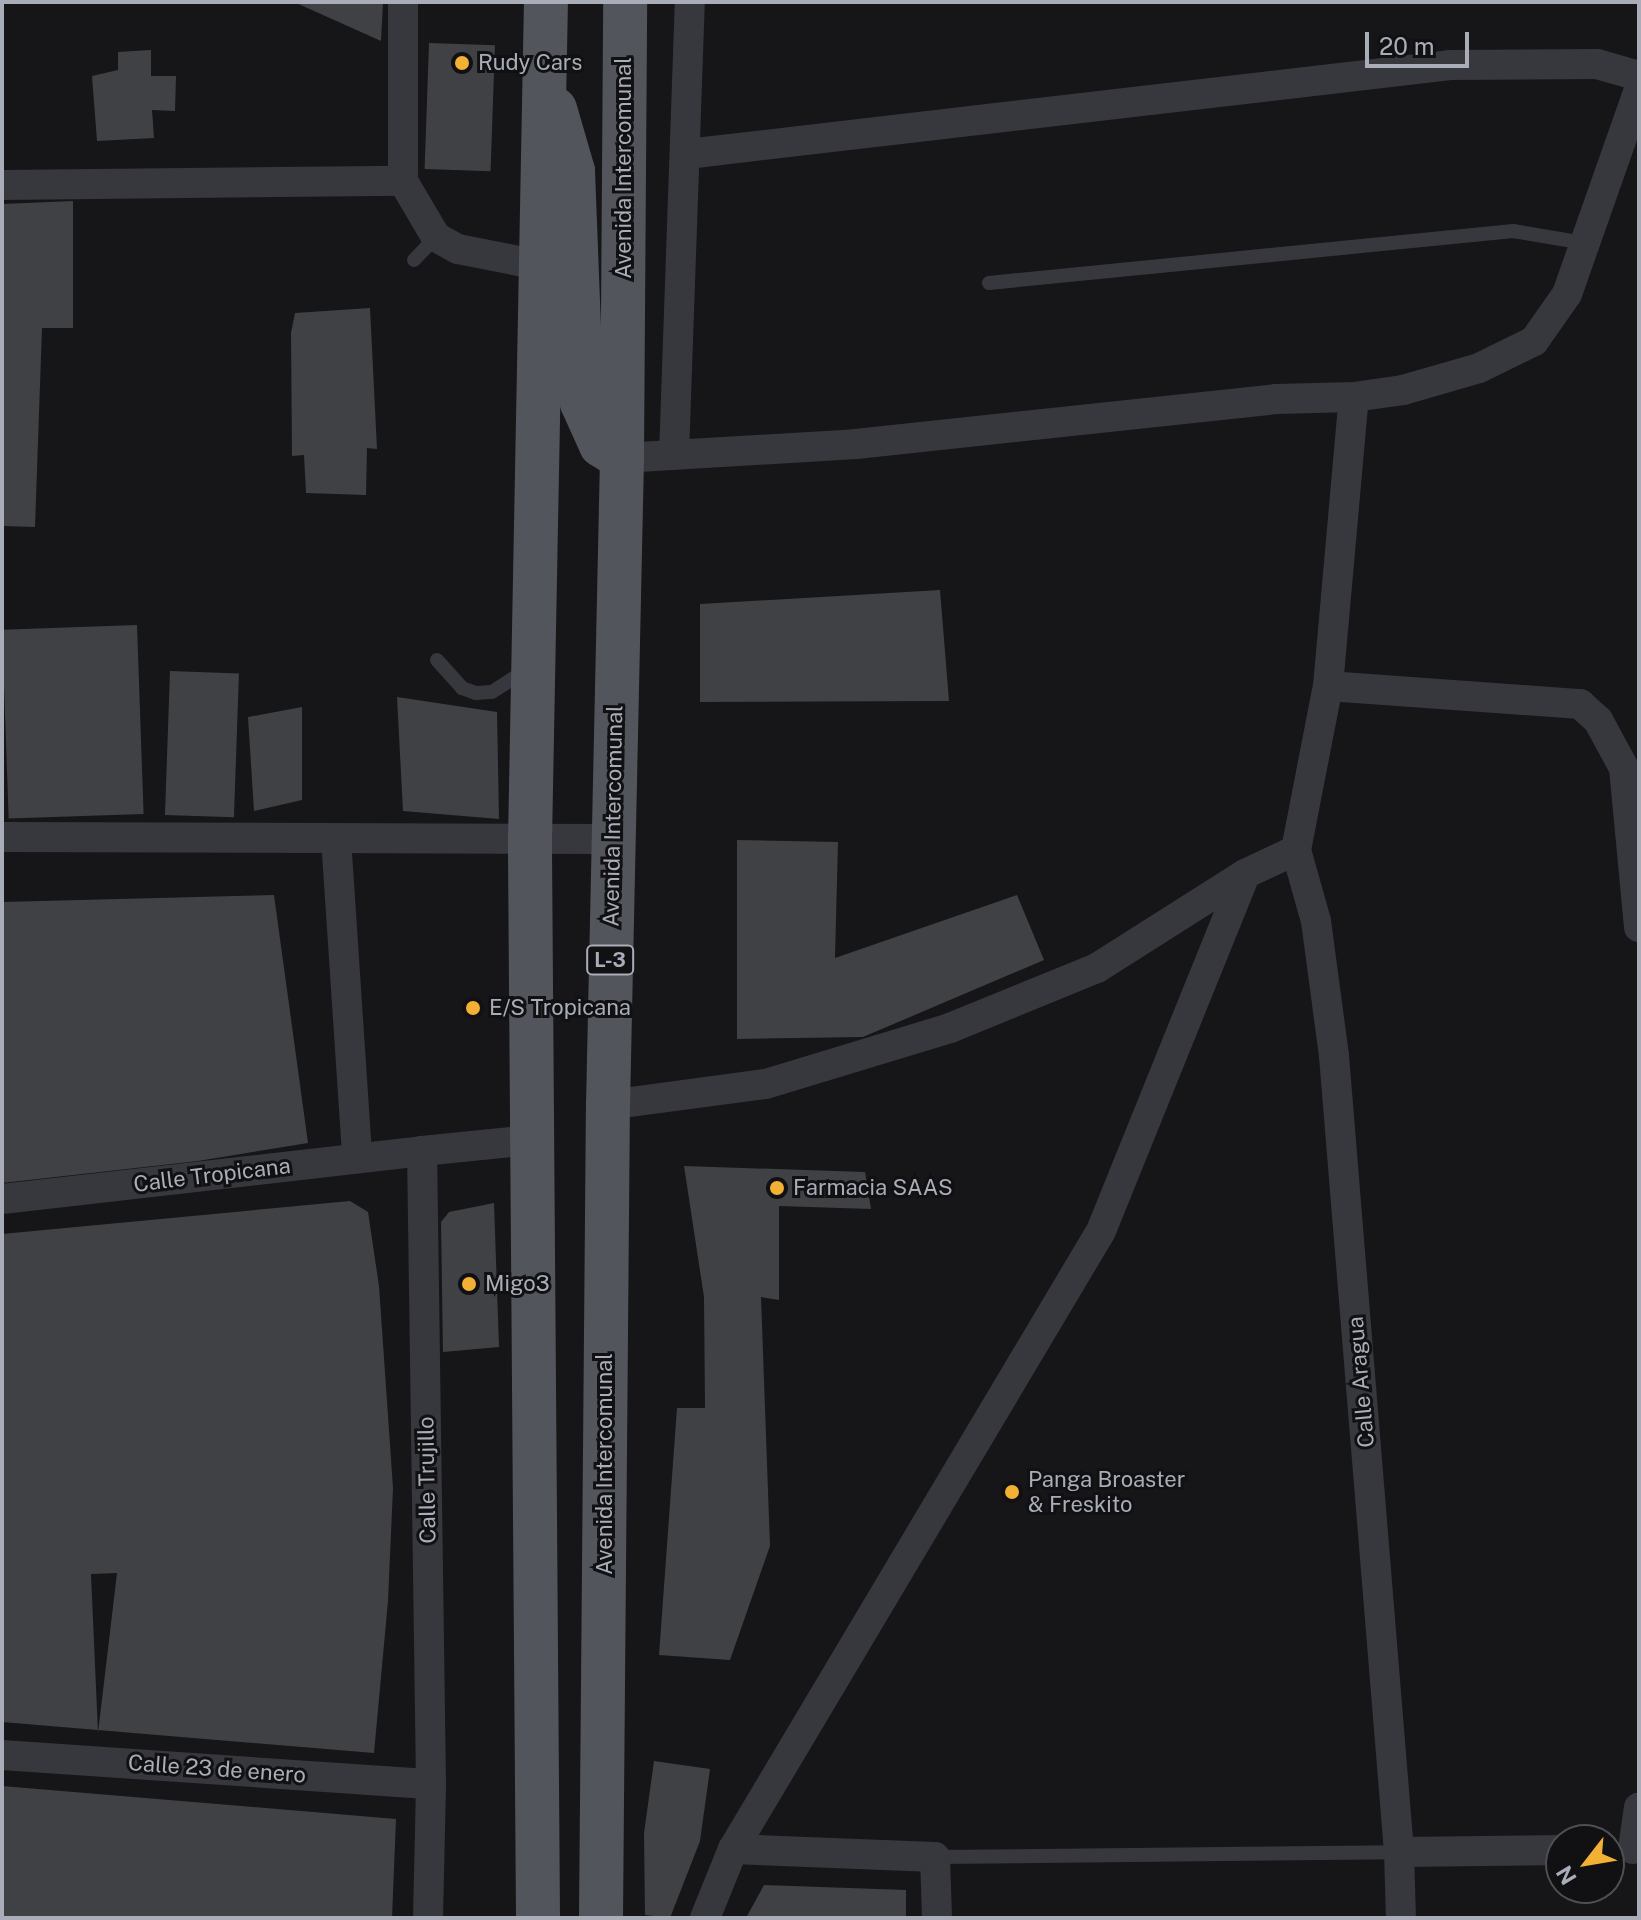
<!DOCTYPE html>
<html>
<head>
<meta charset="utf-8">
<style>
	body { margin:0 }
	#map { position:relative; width:1641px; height:1920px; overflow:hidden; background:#161618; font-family:"Public Sans",sans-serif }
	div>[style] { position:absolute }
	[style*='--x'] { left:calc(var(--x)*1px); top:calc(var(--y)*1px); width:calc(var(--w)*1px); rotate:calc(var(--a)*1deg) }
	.building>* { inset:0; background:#404145; transform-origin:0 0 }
	.service>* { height:14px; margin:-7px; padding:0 7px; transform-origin:7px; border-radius:7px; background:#37383d }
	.minor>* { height:30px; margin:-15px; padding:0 15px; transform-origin:15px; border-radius:15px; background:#37383d }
	.primary>* { height:44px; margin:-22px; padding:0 22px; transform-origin:22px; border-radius:22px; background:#53555c }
	.dots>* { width:22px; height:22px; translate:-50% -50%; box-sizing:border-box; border:4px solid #111113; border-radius:50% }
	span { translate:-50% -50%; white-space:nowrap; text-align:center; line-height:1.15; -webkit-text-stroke:6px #111113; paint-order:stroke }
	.shield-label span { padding:2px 6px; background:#111113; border:2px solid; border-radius:6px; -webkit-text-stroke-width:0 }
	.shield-label { font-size:20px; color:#a8adb8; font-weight:700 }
	.poi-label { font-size:22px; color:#a8adb8 }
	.left { translate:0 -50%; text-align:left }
	.street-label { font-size:22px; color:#a8adb8 }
	.frame { position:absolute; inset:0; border:4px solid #a8adb8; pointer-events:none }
	.north { position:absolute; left:1545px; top:1824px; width:80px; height:80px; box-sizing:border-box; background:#111113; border:2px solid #4d4f55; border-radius:50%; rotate:239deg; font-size:22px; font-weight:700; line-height:32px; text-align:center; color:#a8adb8 }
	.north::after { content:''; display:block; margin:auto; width:28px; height:36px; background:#f2b134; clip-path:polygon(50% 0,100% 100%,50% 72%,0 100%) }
	.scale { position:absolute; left:1365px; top:32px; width:104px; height:36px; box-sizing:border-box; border:4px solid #a8adb8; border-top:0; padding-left:10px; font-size:24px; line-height:28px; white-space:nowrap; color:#a8adb8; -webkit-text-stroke:6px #111113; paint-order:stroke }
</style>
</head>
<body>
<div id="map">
	<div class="building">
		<i style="clip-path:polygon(294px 2px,383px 2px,381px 41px)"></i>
		<i style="left:429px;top:43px;width:66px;height:126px;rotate:2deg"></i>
		<i style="clip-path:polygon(151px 50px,151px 76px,176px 76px,175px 111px,152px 110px,154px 138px,97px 141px,92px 76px,118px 70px,118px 52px)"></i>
		<i style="clip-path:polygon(73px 201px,73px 328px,42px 328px,35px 527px,2px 526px,2px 204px)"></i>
		<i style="clip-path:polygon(370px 308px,377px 449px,367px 448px,366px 495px,306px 493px,304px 455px,292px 456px,291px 333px,295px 313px)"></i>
		<i style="clip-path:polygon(940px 590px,949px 701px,700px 702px,700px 604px)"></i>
		<i style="left:137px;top:625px;width:189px;height:135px;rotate:88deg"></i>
		<i style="left:170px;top:671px;width:69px;height:144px;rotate:2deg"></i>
		<i style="clip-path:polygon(397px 697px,497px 712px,499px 819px,403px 811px)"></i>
		<i style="clip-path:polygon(302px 707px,302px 800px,254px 811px,248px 717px)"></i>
		<i style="clip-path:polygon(737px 840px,838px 842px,835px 958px,1017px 895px,1044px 960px,863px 1037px,737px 1039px)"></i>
		<i style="clip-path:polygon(274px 895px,308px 1143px,198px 1161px,2px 1183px,2px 902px)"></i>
		<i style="clip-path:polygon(684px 1166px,865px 1172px,871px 1209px,779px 1206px,779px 1300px,761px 1297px,770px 1546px,730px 1660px,659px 1655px,677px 1408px,705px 1408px,704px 1297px)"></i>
		<i style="clip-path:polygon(evenodd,350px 1201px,368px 1212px,379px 1286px,393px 1488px,388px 1601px,374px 1753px,2px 1722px,2px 1234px,350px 1201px,117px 1573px,98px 1733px,91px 1574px,117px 1573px)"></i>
		<i style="clip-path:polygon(494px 1203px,499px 1347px,443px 1352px,441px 1222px,449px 1212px)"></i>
		<i style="clip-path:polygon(654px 1761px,710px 1769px,700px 1841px,670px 1918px,645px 1915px,644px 1833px)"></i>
		<i style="clip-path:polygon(2px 1786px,396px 1819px,392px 1918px,2px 1918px)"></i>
		<i style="clip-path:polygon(764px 1885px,906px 1890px,906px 1918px,746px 1918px)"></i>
	</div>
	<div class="service">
		<i style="--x:414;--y:260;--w:32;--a:-46"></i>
		<i style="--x:989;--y:283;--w:527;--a:-5.67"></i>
		<i style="--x:1513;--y:231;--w:73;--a:9.5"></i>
		<i style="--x:437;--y:660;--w:38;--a:48"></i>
		<i style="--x:462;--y:688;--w:15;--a:20"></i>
		<i style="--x:476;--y:693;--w:16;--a:-4"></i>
		<i style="--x:492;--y:692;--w:38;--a:-33"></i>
		<i style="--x:935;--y:1857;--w:464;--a:-0.6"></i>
	</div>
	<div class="minor">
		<i style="--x:687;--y:154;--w:768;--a:-6.65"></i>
		<i style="--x:1450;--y:65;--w:147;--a:-0.4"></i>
		<i style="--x:1597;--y:64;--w:44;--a:15.9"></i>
		<i style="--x:403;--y:181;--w:179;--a:-90"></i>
		<i style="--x:2;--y:185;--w:401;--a:-0.6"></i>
		<i style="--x:403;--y:181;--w:65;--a:59.5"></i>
		<i style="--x:436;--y:237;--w:25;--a:29"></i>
		<i style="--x:458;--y:249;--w:83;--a:11.2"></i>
		<i style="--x:674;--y:455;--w:453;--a:-88"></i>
		<i style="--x:622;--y:458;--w:234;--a:-3.4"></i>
		<i style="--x:856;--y:444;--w:422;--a:-6.1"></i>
		<i style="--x:1276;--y:399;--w:78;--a:-1.5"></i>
		<i style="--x:1354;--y:397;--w:49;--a:-8.1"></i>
		<i style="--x:1403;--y:390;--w:79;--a:-16.1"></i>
		<i style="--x:1479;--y:368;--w:61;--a:-26.1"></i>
		<i style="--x:1534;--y:341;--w:57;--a:-54.9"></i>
		<i style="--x:1567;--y:294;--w:216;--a:-70.6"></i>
		<i style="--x:1328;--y:686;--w:253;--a:4.1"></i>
		<i style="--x:1580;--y:704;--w:24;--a:42"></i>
		<i style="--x:1598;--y:720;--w:55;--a:61.6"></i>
		<i style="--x:1624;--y:768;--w:160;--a:84.6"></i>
		<i style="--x:2;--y:837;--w:610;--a:0.19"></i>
		<i style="--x:336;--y:838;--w:321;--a:86.2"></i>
		<i style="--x:1296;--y:850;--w:74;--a:74.3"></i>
		<i style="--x:1316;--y:921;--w:136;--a:82.4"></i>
		<i style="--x:1334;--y:1056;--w:799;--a:85.33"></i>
		<i style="--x:1399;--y:1852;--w:66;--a:88.3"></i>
		<i style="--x:608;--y:1105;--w:159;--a:-7.6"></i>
		<i style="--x:766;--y:1084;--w:192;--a:-16.9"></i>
		<i style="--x:950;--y:1028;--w:159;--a:-22.2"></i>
		<i style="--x:1097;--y:968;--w:175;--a:-32.4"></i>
		<i style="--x:2;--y:1199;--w:423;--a:-6.5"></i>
		<i style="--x:2;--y:1755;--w:430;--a:3.9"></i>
		<i style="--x:733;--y:1849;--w:202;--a:2.3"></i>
		<i style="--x:935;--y:1857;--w:61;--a:88.1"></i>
		<i style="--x:1633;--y:1849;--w:42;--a:-81.9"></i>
		<i style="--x:1399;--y:1852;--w:162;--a:-0.7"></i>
		<i style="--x:428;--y:1918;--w:134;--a:-88.7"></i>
		<i style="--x:431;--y:1784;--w:633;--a:-90.81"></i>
		<i style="--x:422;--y:1151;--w:110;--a:-5.8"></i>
		<i style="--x:705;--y:1918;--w:74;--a:-67.9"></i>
		<i style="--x:733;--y:1849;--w:719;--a:-59.23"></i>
		<i style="--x:1101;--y:1231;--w:385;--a:-68"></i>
		<i style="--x:1245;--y:874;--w:56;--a:-25.2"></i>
		<i style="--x:1296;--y:850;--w:167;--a:-79"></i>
		<i style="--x:1328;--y:686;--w:290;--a:-84.9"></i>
	</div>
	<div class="primary">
		<i style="--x:555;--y:109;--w:65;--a:73.8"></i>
		<i style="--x:573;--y:171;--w:232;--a:87.8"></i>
		<i style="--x:582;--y:403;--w:46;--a:65.7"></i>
		<i style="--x:601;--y:445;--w:25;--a:32"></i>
		<i style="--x:538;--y:1918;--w:1078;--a:-90.43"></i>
		<i style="--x:530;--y:840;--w:838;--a:-88.91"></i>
		<i style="--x:601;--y:1918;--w:813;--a:-89.51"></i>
		<i style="--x:608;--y:1105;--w:647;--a:-88.76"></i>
		<i style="--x:622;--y:458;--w:456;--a:-89.6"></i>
	</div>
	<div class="dots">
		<i style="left:462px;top:63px;background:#f2b134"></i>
		<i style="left:473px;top:1008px;background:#f2b134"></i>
		<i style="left:777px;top:1188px;background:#f2b134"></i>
		<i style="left:469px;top:1284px;background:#f2b134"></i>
		<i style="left:1012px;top:1492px;background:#f2b134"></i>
	</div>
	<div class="shield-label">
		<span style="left:610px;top:960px">L-3</span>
	</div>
	<div class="poi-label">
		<span class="left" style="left:478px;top:63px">Rudy Cars</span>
		<span class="left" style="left:489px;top:1008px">E/S Tropicana</span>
		<span class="left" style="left:793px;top:1188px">Farmacia SAAS</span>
		<span class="left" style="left:485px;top:1284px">Migo3</span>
		<span class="left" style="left:1028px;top:1492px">Panga Broaster<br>&amp; Freskito</span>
	</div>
	<div class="street-label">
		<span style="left:624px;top:168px;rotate:-90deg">Avenida Intercomunal</span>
		<span style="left:613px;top:816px;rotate:-89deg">Avenida Intercomunal</span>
		<span style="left:212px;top:1175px;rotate:-7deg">Calle Tropicana</span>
		<span style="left:1361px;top:1382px;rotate:-95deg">Calle Aragua</span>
		<span style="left:605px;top:1464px;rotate:-90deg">Avenida Intercomunal</span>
		<span style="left:427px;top:1480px;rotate:-91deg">Calle Trujillo</span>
		<span style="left:217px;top:1769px;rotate:4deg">Calle 23 de enero</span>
	</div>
	<div class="frame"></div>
	<div class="north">N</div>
	<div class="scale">20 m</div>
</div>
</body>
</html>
